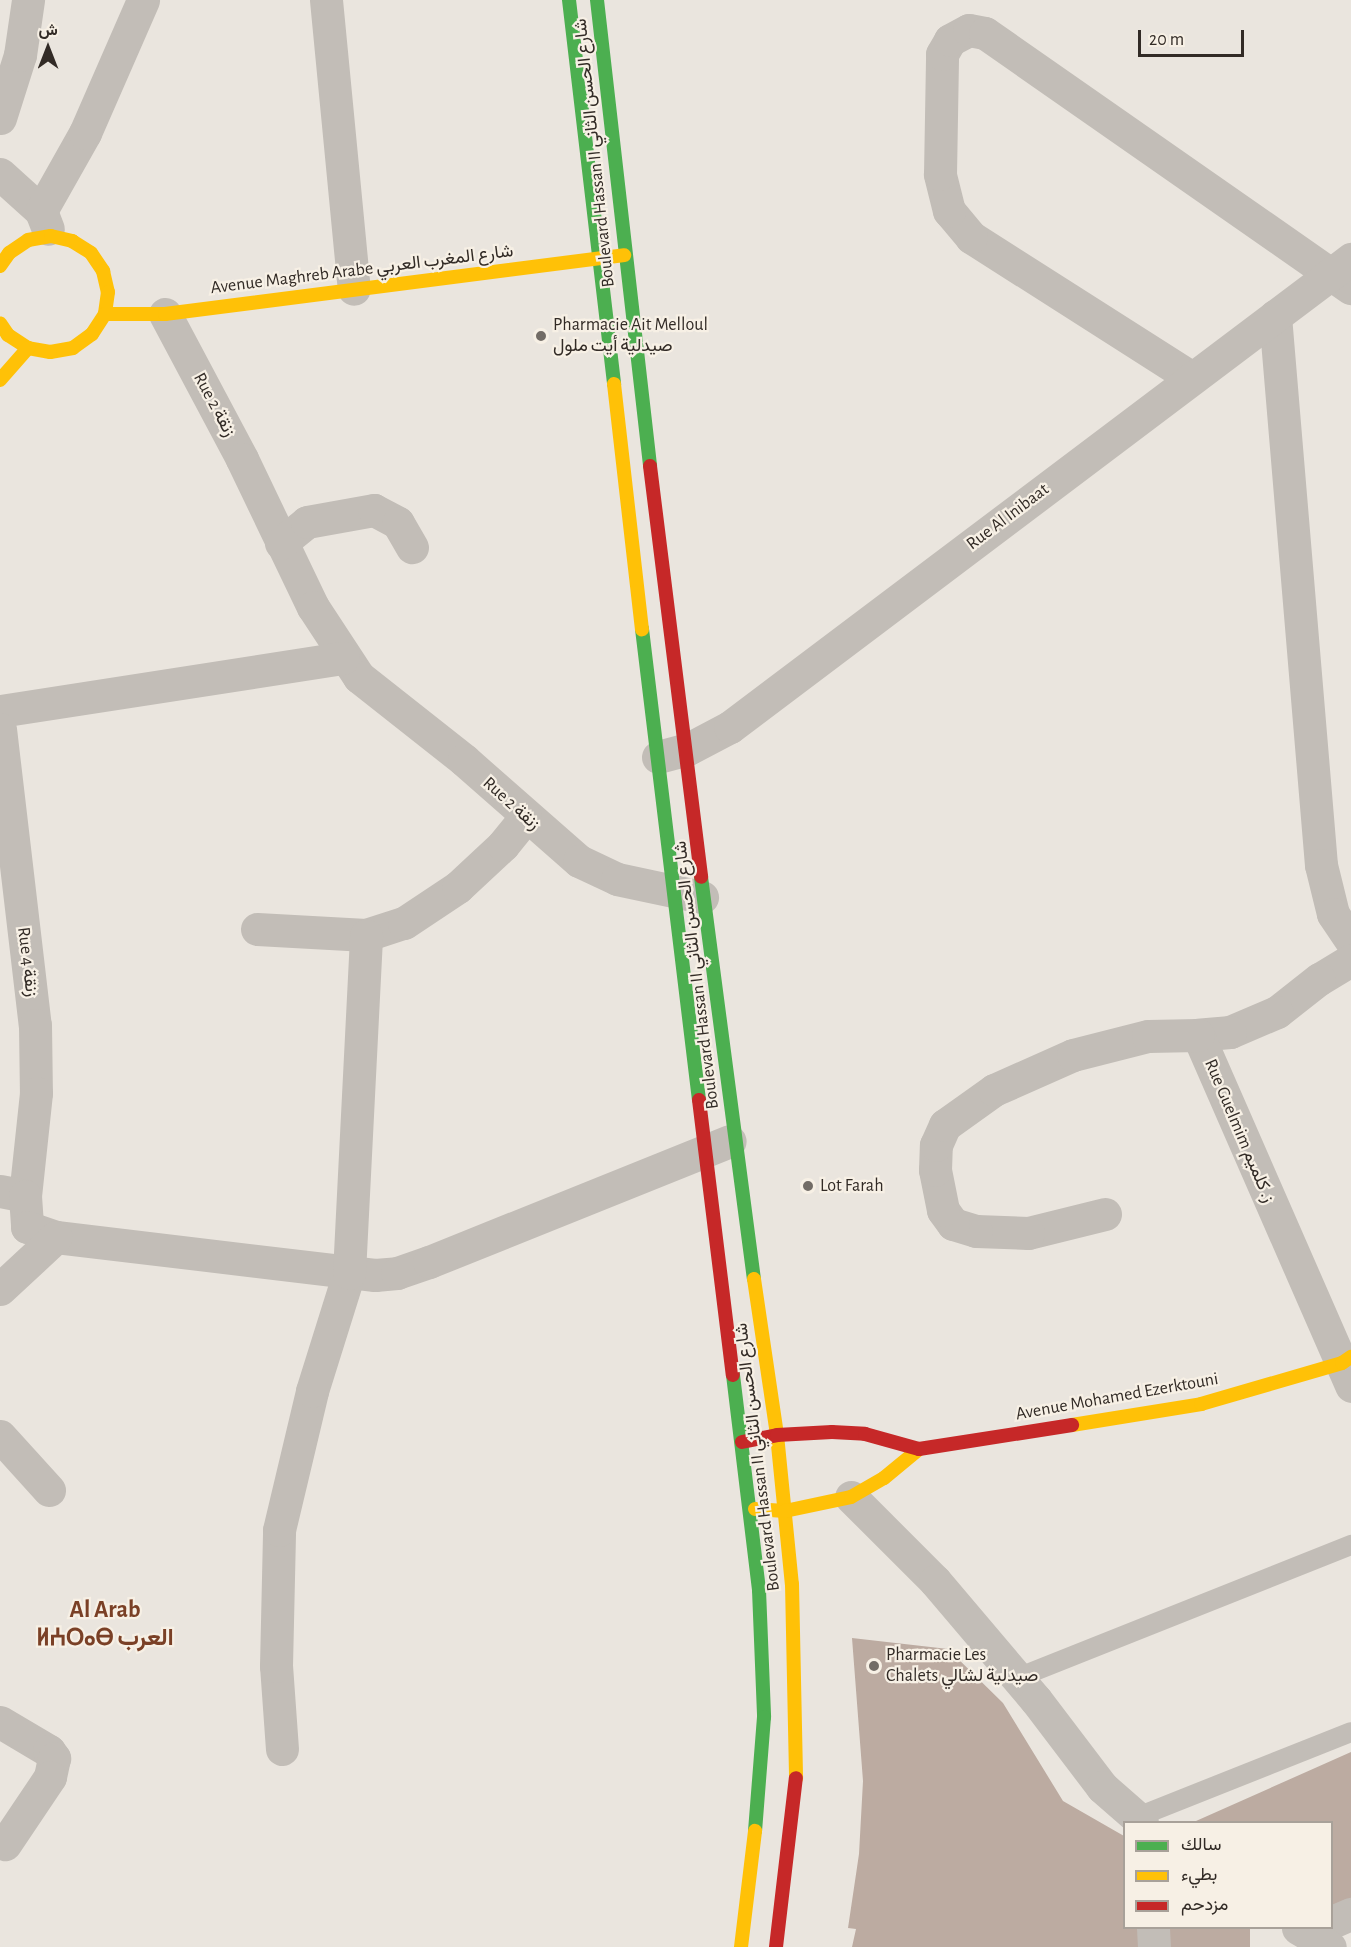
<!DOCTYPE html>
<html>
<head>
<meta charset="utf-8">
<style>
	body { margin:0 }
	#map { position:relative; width:1351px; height:1947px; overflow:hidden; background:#eae5de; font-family:"Alegreya Sans",Vazirmatn,"Noto Sans Tifinagh",sans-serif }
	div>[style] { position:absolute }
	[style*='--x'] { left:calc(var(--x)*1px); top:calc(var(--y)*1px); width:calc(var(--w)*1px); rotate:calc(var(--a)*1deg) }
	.building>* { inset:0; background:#bcaba1; transform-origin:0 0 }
	.lane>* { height:20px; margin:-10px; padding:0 10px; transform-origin:10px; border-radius:10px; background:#c2bdb7 }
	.street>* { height:33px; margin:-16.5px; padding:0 16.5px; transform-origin:16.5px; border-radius:16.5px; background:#c2bdb7 }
	.fast>* { height:14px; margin:-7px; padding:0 7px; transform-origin:7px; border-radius:7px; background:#4caf50 }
	.slow>* { height:14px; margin:-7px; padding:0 7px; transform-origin:7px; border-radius:7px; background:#ffc107 }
	.jam>* { height:14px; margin:-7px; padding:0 7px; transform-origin:7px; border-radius:7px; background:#c62828 }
	.dots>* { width:16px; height:16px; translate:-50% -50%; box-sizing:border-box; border:3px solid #f7f0e5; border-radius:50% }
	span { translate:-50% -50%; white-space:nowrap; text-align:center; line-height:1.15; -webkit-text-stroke:4.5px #f7f0e5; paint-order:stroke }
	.street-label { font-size:18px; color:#322b26 }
	.poi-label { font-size:18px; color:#322b26 }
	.left { translate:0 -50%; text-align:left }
	.district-label { font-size:24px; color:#7a4026; font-weight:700 }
	.legend { position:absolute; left:1123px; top:1821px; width:210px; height:108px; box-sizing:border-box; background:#f7f0e5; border:2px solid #a8a199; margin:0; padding:8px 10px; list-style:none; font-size:18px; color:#322b26 }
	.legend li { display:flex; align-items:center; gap:12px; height:30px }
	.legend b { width:30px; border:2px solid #a8a199 }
	.north { position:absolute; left:18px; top:18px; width:60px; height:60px; -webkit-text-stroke:4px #f7f0e5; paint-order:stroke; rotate:0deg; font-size:16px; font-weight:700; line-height:24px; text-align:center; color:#322b26 }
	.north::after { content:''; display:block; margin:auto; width:21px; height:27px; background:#322b26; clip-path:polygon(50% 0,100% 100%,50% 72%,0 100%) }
	.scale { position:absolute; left:1138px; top:30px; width:106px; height:27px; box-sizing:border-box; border:3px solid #322b26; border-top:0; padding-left:8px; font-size:18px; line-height:21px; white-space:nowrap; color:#322b26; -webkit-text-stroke:4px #f7f0e5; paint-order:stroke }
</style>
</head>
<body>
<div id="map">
	<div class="building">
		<i style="clip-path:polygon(852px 1638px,948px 1649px,1003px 1703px,1063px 1801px,1124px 1836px,1124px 1928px,1143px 1928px,1144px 1947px,852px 1947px,856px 1929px,848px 1928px,859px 1854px,863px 1781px)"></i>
		<i style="clip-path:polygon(1351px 1752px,1351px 1901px,1332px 1908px,1332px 1822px,1196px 1821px)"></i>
		<i style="left:1163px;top:1928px;width:87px;height:19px"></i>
	</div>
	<div class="lane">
		<i style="--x:1017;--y:1678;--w:360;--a:-21.7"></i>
		<i style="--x:1135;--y:1818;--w:232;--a:-21.7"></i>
	</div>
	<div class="street">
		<i style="--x:326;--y:0;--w:290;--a:84.5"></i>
		<i style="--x:0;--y:118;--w:66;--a:-72.4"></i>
		<i style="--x:20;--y:55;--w:56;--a:-81.7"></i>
		<i style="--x:0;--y:174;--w:55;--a:42.1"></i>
		<i style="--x:41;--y:211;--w:19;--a:69"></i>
		<i style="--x:41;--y:211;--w:90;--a:-60.6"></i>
		<i style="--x:85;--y:133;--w:145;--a:-66.4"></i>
		<i style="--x:165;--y:314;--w:164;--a:62"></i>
		<i style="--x:242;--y:459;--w:164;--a:64.4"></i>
		<i style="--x:313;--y:607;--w:84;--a:56.7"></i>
		<i style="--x:359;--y:677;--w:134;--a:38.3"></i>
		<i style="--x:464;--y:760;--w:153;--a:41.3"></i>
		<i style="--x:579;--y:861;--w:42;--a:25.3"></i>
		<i style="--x:617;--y:879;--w:87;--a:12"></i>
		<i style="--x:1275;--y:316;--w:551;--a:85.21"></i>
		<i style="--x:1321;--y:865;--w:50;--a:76.2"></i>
		<i style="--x:1333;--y:914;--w:32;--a:56"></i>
		<i style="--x:1192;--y:378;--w:262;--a:-147.5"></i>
		<i style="--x:971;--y:237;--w:34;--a:-130"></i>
		<i style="--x:949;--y:211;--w:38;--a:-104"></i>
		<i style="--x:940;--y:174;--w:120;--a:-89"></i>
		<i style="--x:942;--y:54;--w:16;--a:-60"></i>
		<i style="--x:950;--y:40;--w:21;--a:-28"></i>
		<i style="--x:969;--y:30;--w:16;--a:11"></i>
		<i style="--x:985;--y:33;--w:446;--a:34.9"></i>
		<i style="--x:281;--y:543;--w:33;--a:-39"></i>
		<i style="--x:307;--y:522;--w:68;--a:-10.2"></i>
		<i style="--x:374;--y:510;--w:27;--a:28"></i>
		<i style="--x:398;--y:523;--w:28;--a:60"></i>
		<i style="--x:0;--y:711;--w:347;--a:-8.8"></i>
		<i style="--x:0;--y:729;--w:298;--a:83.3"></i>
		<i style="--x:35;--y:1025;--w:68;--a:89.2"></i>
		<i style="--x:36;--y:1093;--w:104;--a:96.1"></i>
		<i style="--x:658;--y:757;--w:31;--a:-15"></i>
		<i style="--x:688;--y:749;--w:47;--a:-27.6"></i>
		<i style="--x:730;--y:727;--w:778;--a:-37"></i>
		<i style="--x:257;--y:929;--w:109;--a:3.2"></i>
		<i style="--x:366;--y:935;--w:40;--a:-18"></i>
		<i style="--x:404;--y:923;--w:65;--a:-33.7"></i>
		<i style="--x:458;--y:887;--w:62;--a:-43"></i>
		<i style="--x:503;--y:845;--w:35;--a:-51"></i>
		<i style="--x:1351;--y:960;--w:37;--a:149"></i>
		<i style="--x:1319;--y:979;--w:53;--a:141.8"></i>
		<i style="--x:1277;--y:1012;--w:51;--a:156.9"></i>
		<i style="--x:1230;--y:1032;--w:32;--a:175"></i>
		<i style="--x:1198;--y:1035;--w:383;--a:66.4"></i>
		<i style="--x:0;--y:1191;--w:25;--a:11"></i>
		<i style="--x:25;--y:1196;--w:31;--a:86"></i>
		<i style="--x:27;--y:1227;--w:31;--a:19"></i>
		<i style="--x:56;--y:1237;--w:321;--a:6.8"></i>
		<i style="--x:375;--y:1275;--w:22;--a:-5"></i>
		<i style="--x:397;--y:1273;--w:34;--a:-19"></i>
		<i style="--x:429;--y:1262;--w:324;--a:-21.9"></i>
		<i style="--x:1105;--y:1214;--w:79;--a:166.1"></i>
		<i style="--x:1028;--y:1233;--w:52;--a:-177.8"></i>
		<i style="--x:976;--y:1231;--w:24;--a:-163"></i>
		<i style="--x:953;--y:1224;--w:17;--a:-126"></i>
		<i style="--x:943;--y:1210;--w:41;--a:-101.3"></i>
		<i style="--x:935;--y:1170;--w:25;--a:-88"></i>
		<i style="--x:936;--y:1145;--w:22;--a:-66"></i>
		<i style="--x:945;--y:1125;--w:60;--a:-35.5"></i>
		<i style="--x:994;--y:1090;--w:86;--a:-23.9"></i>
		<i style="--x:1073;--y:1055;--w:77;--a:-14.2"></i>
		<i style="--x:1148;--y:1036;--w:50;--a:-1.1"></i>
		<i style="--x:0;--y:1289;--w:76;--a:-42.9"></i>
		<i style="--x:0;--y:1436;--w:73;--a:47.8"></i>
		<i style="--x:851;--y:1497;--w:119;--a:45"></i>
		<i style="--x:935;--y:1581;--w:156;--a:49.7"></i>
		<i style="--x:1036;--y:1700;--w:109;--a:52.8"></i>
		<i style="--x:1102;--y:1787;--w:53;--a:41.2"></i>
		<i style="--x:0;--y:1722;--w:57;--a:30.6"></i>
		<i style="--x:49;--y:1751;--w:9;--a:54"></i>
		<i style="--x:54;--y:1758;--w:19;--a:102"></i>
		<i style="--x:50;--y:1777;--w:81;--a:123.9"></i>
		<i style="--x:282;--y:1749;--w:83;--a:-94.1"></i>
		<i style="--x:276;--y:1666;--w:136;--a:-88.7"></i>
		<i style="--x:279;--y:1530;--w:143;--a:-76.6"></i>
		<i style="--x:312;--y:1391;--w:124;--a:-72.6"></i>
		<i style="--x:349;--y:1273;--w:338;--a:-87.1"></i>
		<i style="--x:1332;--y:1922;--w:21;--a:-23"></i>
		<i style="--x:1153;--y:1928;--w:19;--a:87"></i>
		<i style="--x:1298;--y:1928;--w:37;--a:31"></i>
	</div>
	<div class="fast">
		<i style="--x:569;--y:0;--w:387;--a:83.3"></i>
		<i style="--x:597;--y:0;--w:469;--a:83.5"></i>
		<i style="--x:642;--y:629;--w:474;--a:83.1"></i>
		<i style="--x:701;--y:877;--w:405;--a:82.5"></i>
		<i style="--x:733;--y:1375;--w:217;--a:83.1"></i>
		<i style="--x:759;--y:1590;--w:127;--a:87.7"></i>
		<i style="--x:764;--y:1717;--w:114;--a:94.5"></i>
	</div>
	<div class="slow">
		<i style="--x:0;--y:266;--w:16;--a:-55"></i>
		<i style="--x:9;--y:253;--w:23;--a:-34"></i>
		<i style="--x:28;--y:240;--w:23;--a:-10"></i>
		<i style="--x:51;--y:236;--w:22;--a:13"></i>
		<i style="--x:72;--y:241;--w:22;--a:32"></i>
		<i style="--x:91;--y:253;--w:22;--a:56"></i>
		<i style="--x:103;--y:271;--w:22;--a:77"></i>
		<i style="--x:108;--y:292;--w:22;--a:98"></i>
		<i style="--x:105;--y:314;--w:24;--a:123"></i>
		<i style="--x:92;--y:334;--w:24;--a:144"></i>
		<i style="--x:73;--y:348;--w:23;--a:170"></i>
		<i style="--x:50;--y:352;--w:22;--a:-170"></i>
		<i style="--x:28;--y:348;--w:24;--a:-147"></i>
		<i style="--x:8;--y:335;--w:14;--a:-124"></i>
		<i style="--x:105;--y:314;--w:60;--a:0"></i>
		<i style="--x:165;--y:314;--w:463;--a:-7.3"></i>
		<i style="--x:0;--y:380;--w:43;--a:-48.8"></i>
		<i style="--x:614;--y:384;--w:247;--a:83.5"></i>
		<i style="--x:754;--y:1279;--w:158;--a:81.6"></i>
		<i style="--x:777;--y:1435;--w:150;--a:84.3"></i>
		<i style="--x:792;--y:1584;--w:194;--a:88.8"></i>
		<i style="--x:1072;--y:1425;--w:131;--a:-9.2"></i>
		<i style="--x:1201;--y:1404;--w:147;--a:-16.2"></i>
		<i style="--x:1342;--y:1363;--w:11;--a:-34"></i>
		<i style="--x:755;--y:1509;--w:30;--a:4"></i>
		<i style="--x:785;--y:1511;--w:67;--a:-12"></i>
		<i style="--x:851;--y:1497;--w:38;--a:-30"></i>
		<i style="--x:884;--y:1478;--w:45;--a:-39.6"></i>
		<i style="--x:741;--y:1947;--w:117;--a:-83.1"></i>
	</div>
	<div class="jam">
		<i style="--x:650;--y:466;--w:414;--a:82.9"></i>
		<i style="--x:699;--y:1100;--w:277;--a:83"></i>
		<i style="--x:742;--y:1442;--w:36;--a:-11"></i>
		<i style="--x:777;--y:1435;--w:55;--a:-3.1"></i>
		<i style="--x:832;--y:1432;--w:33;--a:3"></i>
		<i style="--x:865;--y:1434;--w:56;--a:15.5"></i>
		<i style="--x:919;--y:1449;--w:155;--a:-8.9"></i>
		<i style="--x:776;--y:1947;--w:170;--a:-83.3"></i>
	</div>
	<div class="dots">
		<i style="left:541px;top:336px;background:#726c66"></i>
		<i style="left:808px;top:1186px;background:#726c66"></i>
		<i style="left:874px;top:1666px;background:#726c66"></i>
	</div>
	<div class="street-label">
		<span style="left:595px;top:153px;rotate:-96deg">Boulevard Hassan II شارع الحسن الثاني</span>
		<span style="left:362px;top:270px;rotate:-7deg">Avenue Maghreb Arabe شارع المغرب العربي</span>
		<span style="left:214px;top:405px;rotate:62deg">Rue 2 زنقة</span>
		<span style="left:1008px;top:517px;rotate:-37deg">Rue Al Inibaat</span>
		<span style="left:511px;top:804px;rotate:42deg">Rue 2 زنقة</span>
		<span style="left:27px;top:962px;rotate:83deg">Rue 4 زنقة</span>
		<span style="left:697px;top:975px;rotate:-97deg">Boulevard Hassan II شارع الحسن الثاني</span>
		<span style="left:1239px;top:1131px;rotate:67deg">Rue Guelmim ز. كلميم</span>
		<span style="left:1117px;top:1397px;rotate:-10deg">Avenue Mohamed Ezerktouni</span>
		<span style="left:758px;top:1457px;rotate:-97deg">Boulevard Hassan II شارع الحسن الثاني</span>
	</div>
	<div class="poi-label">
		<span class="left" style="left:553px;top:336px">Pharmacie Ait Melloul<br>صيدلية أيت ملول</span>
		<span class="left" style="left:820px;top:1186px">Lot Farah</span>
		<span class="left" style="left:886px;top:1666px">Pharmacie Les<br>Chalets صيدلية لشالي</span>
	</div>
	<div class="district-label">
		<span style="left:105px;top:1625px">Al Arab<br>ⵍⵄⵔⴰⴱ العرب</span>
	</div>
	<ul class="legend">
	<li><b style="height:8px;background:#4caf50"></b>سالك</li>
	<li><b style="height:8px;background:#ffc107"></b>بطيء</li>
	<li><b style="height:8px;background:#c62828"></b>مزدحم</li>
	</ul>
	<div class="north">ش</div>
	<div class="scale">20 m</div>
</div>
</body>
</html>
